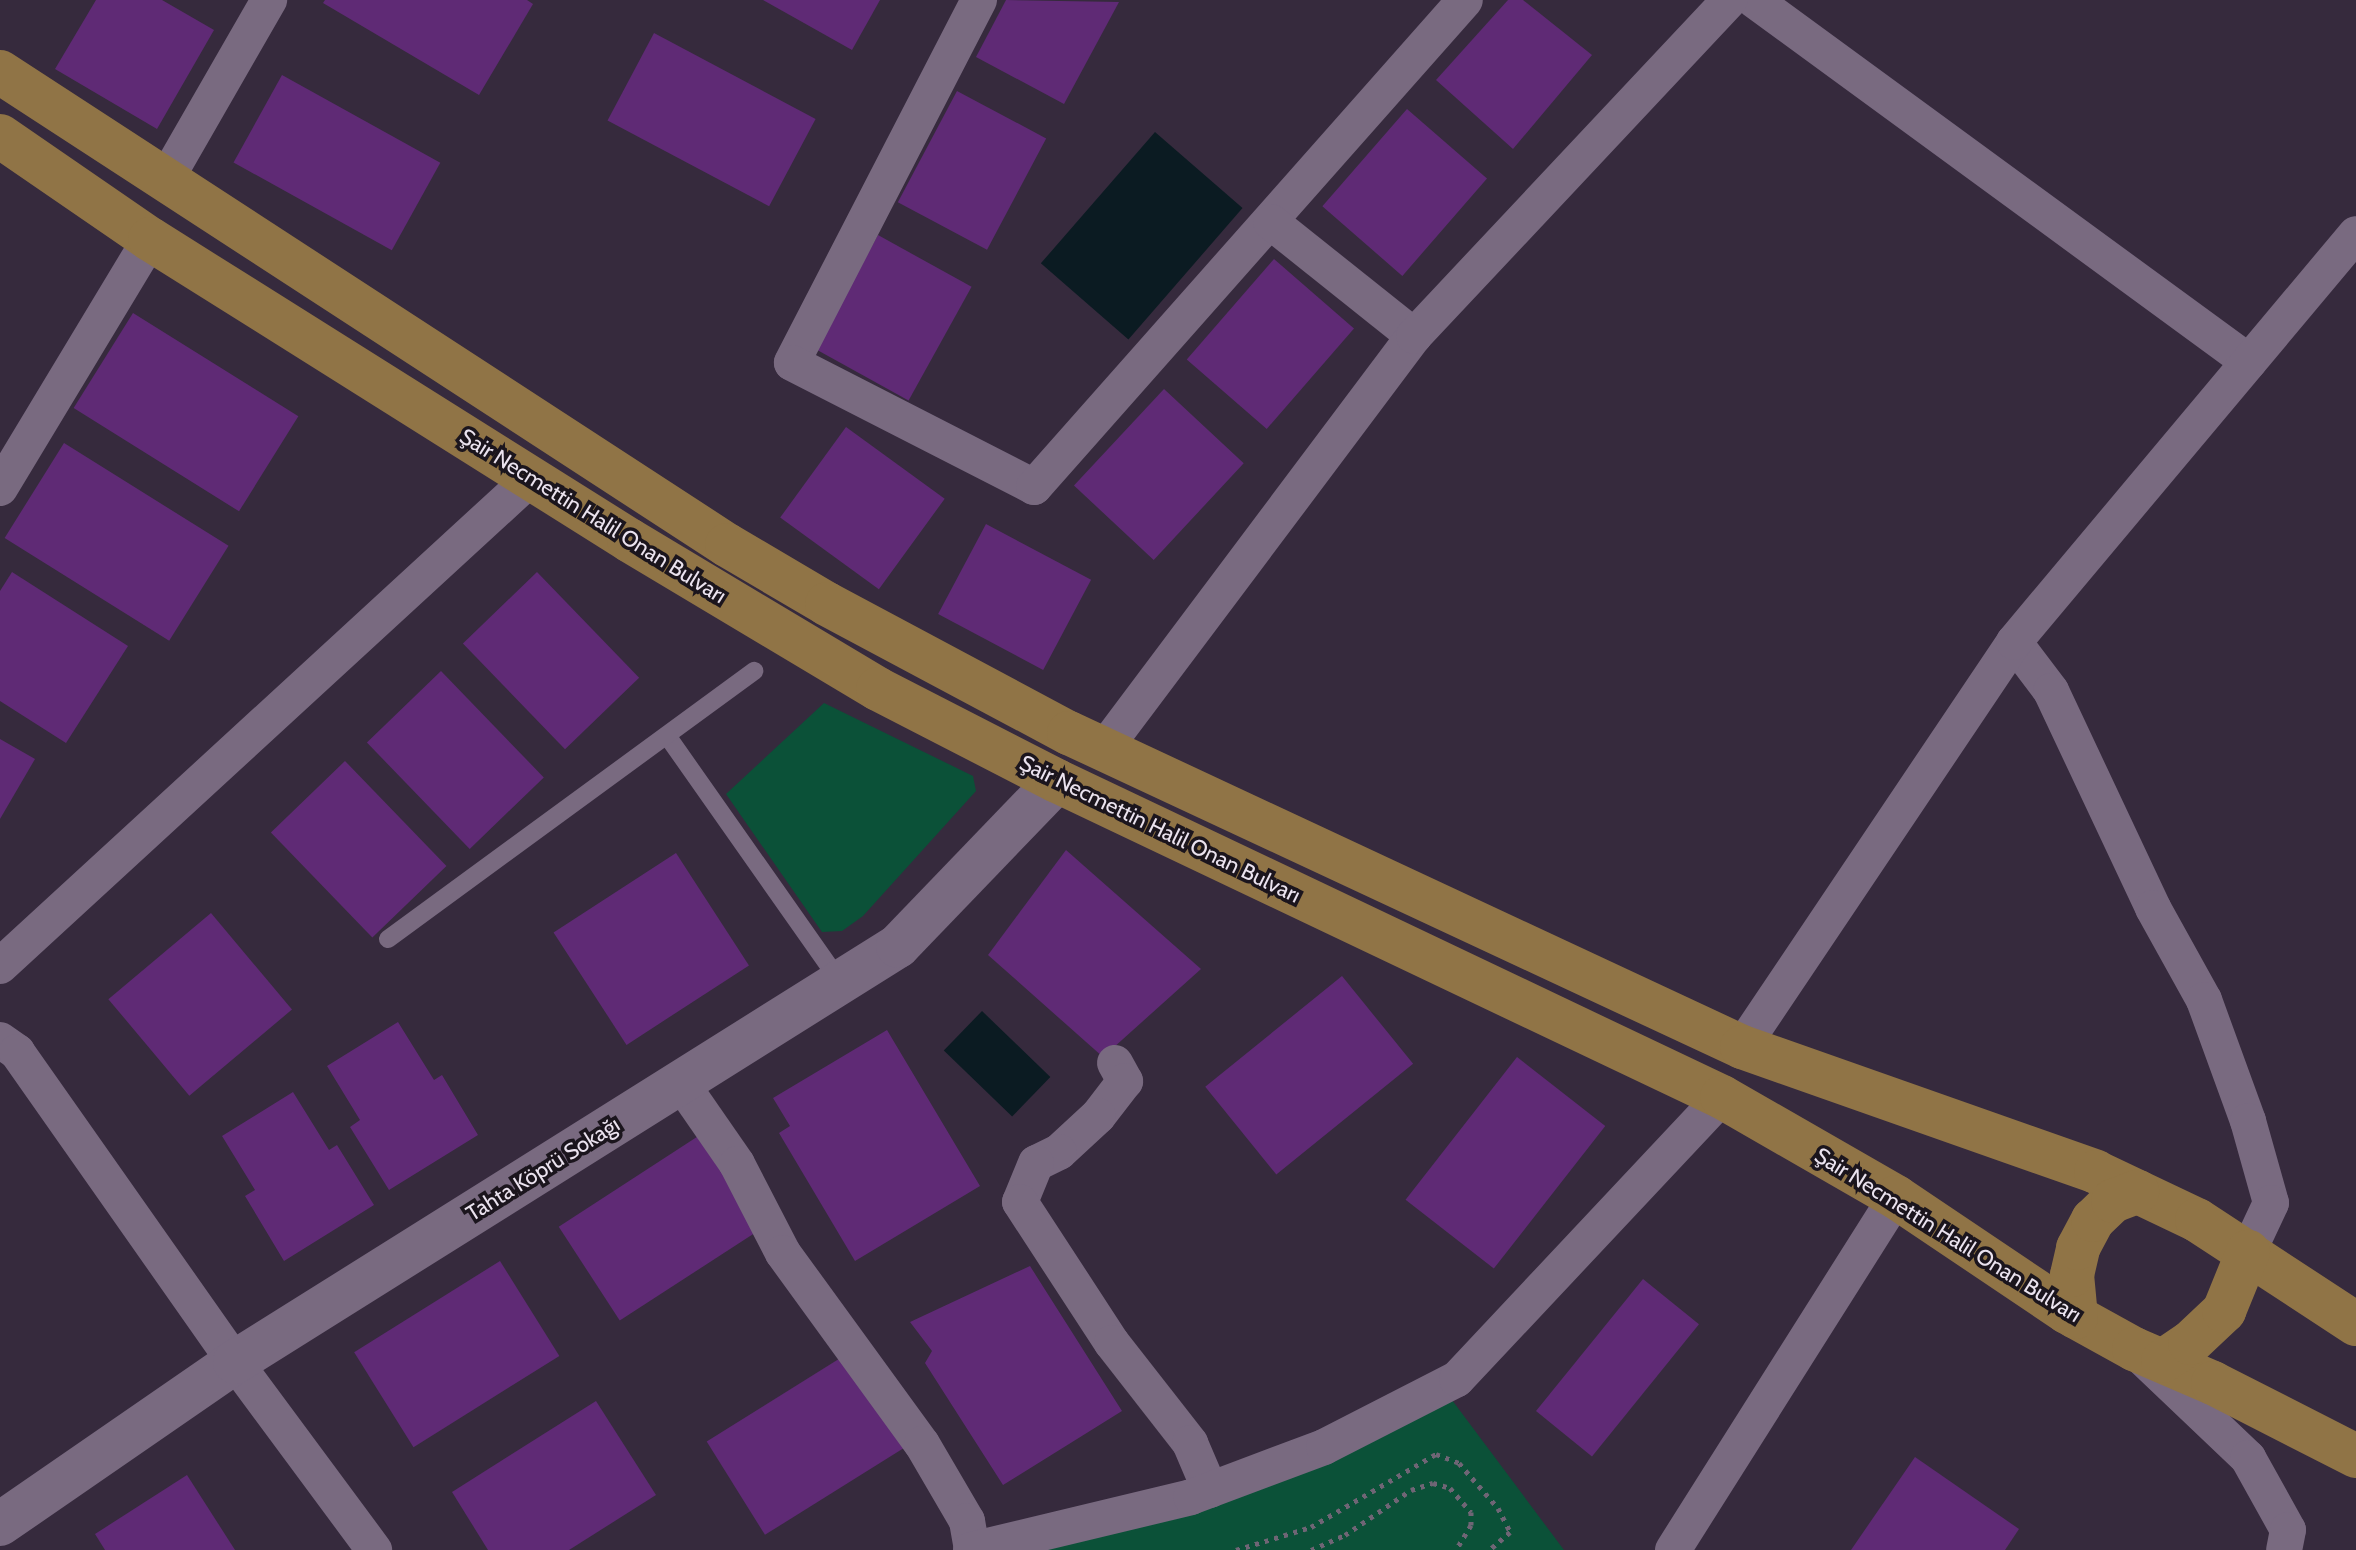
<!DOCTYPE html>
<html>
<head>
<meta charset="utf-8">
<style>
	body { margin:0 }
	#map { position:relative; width:2356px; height:1550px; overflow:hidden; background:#362a3d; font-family:Cabin,sans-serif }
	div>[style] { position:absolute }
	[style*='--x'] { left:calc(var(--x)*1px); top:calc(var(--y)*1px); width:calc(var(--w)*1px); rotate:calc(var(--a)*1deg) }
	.green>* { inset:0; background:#0b5138 }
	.water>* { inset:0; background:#0b1b22; transform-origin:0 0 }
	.building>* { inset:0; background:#5f2a75; transform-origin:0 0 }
	.path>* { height:5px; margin-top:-2.5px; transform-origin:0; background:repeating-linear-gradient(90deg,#6f6575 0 4px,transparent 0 10px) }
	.service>* { height:18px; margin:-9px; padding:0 9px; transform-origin:9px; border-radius:9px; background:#796a80 }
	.minor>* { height:36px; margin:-18px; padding:0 18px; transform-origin:18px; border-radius:18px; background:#796a80 }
	.tertiary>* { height:44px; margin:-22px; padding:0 22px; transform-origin:22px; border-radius:22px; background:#796a80 }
	.primary>* { height:44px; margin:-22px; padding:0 22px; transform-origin:22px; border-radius:22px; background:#907446 }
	span { translate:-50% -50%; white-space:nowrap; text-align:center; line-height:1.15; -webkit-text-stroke:7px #1b151d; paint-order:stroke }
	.street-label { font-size:22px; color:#ebe3ef }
</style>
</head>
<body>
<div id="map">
	<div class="green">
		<i style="clip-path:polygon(824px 703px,973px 776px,976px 791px,863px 916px,842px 931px,822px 932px,726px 794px)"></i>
		<i style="clip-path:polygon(1449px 1396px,1564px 1550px,1017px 1550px)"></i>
	</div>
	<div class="water">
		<i style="left:1155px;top:132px;width:116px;height:174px;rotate:41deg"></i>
		<i style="left:982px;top:1011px;width:95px;height:55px;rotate:44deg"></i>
	</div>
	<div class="building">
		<i style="clip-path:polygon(96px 0,162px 0,214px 30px,157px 129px,55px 69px)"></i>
		<i style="clip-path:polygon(325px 0,527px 0,533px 4px,479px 95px,323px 3px)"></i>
		<i style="clip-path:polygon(763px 0,880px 0,852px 50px)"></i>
		<i style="clip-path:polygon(1006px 0,1119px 2px,1064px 104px,976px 57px)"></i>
		<i style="clip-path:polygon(1508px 0,1523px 0,1592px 55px,1513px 149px,1436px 80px)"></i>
		<i style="left:654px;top:33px;width:183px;height:99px;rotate:28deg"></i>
		<i style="left:282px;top:75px;width:181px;height:100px;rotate:29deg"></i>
		<i style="left:957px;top:91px;width:101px;height:126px;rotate:28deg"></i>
		<i style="left:1407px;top:109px;width:106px;height:129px;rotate:41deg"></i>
		<i style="left:878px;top:235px;width:107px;height:130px;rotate:29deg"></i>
		<i style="left:1274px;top:259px;width:106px;height:133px;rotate:41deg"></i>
		<i style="left:133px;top:313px;width:195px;height:112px;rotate:32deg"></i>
		<i style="left:1164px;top:389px;width:109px;height:132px;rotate:43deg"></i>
		<i style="left:846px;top:427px;width:122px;height:112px;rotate:36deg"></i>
		<i style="left:64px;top:443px;width:194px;height:112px;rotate:32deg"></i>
		<i style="left:986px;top:524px;width:119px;height:102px;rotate:28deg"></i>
		<i style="clip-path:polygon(12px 572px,128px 646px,66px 743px,0 701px,0 591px)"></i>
		<i style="left:537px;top:572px;width:147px;height:103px;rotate:46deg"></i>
		<i style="left:441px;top:671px;width:148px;height:103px;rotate:46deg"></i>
		<i style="clip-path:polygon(0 739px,35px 759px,0 819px)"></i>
		<i style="left:345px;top:761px;width:146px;height:103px;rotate:46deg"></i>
		<i style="clip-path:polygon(1066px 850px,1201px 969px,1103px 1057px,988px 955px)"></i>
		<i style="left:676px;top:853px;width:134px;height:146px;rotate:57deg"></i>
		<i style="left:211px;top:913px;width:126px;height:134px;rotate:50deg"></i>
		<i style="left:1342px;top:976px;width:113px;height:176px;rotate:51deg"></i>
		<i style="clip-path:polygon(398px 1022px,434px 1080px,442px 1075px,478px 1135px,389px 1190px,350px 1127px,360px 1120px,327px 1066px)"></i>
		<i style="clip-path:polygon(887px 1030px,980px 1186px,855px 1261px,779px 1133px,790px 1126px,773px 1098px)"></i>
		<i style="left:1517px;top:1057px;width:112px;height:181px;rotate:38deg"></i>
		<i style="clip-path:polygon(293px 1092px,329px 1150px,337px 1145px,374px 1205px,284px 1261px,245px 1196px,255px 1190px,222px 1136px)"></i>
		<i style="left:703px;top:1133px;width:112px;height:172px;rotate:57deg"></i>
		<i style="left:500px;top:1261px;width:112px;height:172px;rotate:58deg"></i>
		<i style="clip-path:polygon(1030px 1266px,1122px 1411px,1003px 1485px,925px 1363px,932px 1351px,910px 1322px)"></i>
		<i style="left:1643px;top:1279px;width:72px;height:170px;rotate:39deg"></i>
		<i style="left:850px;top:1352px;width:110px;height:169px;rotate:58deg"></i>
		<i style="clip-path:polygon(596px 1401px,656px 1495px,569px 1550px,488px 1550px,452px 1492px)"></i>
		<i style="clip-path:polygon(1915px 1457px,2019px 1529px,2005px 1550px,1851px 1550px)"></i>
		<i style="clip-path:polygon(187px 1475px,235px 1550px,105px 1550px,95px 1534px)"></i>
	</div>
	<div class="path">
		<i style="--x:1236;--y:1550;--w:78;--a:-17"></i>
		<i style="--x:1311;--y:1527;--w:145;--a:-30.3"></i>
		<i style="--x:1436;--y:1454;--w:25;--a:21"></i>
		<i style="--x:1459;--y:1463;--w:60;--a:49.1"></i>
		<i style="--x:1498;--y:1508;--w:27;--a:63"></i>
		<i style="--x:1510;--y:1532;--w:28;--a:139"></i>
		<i style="--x:1311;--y:1550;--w:37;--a:-24"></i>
		<i style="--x:1345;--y:1535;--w:80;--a:-34.3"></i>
		<i style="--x:1411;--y:1490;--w:23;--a:-18"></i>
		<i style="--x:1433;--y:1483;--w:18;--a:16"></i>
		<i style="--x:1450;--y:1488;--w:32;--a:49"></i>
		<i style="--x:1471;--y:1512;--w:13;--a:90"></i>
		<i style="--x:1471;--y:1525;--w:29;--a:121"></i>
	</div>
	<div class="service">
		<i style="--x:668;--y:737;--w:299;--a:54.9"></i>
		<i style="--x:388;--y:939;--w:454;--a:-36.2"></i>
	</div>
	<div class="minor">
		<i style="--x:979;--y:0;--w:408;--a:117.3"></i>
		<i style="--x:792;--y:363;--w:272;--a:27.1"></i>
		<i style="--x:1034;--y:487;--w:650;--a:-48.49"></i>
		<i style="--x:1754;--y:0;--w:613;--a:36.18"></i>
		<i style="--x:165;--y:181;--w:209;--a:-60.1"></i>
		<i style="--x:1271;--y:222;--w:183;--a:38.6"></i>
		<i style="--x:0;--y:488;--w:291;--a:-58.9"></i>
		<i style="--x:2014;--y:642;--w:61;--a:52.9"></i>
		<i style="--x:2051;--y:691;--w:240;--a:64.8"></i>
		<i style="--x:2153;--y:908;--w:105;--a:61"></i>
		<i style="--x:2204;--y:1000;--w:129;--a:70"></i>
		<i style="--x:2248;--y:1121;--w:85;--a:74.3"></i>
		<i style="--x:2271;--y:1203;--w:54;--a:115.1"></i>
		<i style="--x:1104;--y:749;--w:516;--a:-53.11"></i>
		<i style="--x:1414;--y:336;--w:461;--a:-46.8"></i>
		<i style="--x:0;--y:966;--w:721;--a:-42.58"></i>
		<i style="--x:0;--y:1040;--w:21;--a:35"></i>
		<i style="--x:17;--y:1052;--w:379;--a:54.9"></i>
		<i style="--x:235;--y:1362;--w:234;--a:53.5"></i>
		<i style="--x:1742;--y:1047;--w:488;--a:-56.1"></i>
		<i style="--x:2014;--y:642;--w:532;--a:-50.03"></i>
		<i style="--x:1115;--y:1063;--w:21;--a:61"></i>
		<i style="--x:1125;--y:1081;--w:44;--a:127.6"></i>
		<i style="--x:1098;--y:1116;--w:53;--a:137.3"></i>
		<i style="--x:1059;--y:1152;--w:25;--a:154"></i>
		<i style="--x:1036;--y:1163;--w:42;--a:112.3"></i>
		<i style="--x:1020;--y:1202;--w:168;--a:56.9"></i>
		<i style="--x:1112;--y:1343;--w:127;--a:52"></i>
		<i style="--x:1190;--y:1443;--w:51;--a:66.9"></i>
		<i style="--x:681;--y:1083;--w:98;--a:55.3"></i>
		<i style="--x:737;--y:1164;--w:100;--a:62.7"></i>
		<i style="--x:783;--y:1253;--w:236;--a:54"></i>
		<i style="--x:922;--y:1444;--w:89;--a:59.7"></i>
		<i style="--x:967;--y:1521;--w:29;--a:80"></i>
		<i style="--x:2144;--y:1359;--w:144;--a:43.6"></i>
		<i style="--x:2248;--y:1458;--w:82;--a:60.9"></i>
		<i style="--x:2288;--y:1530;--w:20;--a:101"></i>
		<i style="--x:971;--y:1550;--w:226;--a:-13.5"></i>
		<i style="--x:1191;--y:1497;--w:142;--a:-20.6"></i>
		<i style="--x:1324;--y:1447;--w:149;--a:-27.1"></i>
		<i style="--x:1457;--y:1379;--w:387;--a:-46.8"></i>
		<i style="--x:1673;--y:1550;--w:418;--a:-57.7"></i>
	</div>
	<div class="tertiary">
		<i style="--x:0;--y:1524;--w:285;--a:-34.6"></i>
		<i style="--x:235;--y:1362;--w:783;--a:-32.11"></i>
		<i style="--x:898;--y:946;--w:229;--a:-46.1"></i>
	</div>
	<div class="primary">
		<i style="--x:0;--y:72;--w:867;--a:33.05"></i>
		<i style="--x:727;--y:545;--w:116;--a:30.5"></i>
		<i style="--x:827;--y:604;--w:274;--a:28.1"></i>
		<i style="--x:1069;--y:733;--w:743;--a:25.01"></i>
		<i style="--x:1742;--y:1047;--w:375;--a:19.4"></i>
		<i style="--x:2096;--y:1172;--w:112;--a:25.4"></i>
		<i style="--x:2197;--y:1220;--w:190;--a:33.2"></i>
		<i style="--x:0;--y:136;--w:182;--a:34.5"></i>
		<i style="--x:150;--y:239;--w:566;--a:32.14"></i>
		<i style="--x:629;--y:540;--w:290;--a:30.9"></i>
		<i style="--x:878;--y:689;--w:201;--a:27.2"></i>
		<i style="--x:1057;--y:781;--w:736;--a:25.42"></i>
		<i style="--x:1722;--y:1097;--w:201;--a:29.9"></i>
		<i style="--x:1896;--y:1197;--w:206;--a:33.9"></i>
		<i style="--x:2067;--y:1312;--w:77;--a:28.9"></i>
		<i style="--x:2134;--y:1349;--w:86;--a:23.3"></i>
		<i style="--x:2213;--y:1383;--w:161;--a:27"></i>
		<i style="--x:2076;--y:1317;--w:42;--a:-95.4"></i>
		<i style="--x:2072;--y:1275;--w:28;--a:-77"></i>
		<i style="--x:2078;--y:1248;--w:32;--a:-62"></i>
		<i style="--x:2093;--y:1220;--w:28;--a:-44"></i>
		<i style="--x:2113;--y:1201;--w:26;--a:-21"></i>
		<i style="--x:2163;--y:1361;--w:32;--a:-34"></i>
		<i style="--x:2190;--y:1343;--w:47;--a:-43.3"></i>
		<i style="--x:2224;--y:1311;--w:64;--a:-67.9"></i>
	</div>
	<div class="street-label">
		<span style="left:593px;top:516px;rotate:32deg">Şair Necmettin Halil Onan Bulvarı</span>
		<span style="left:1160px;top:829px;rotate:26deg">Şair Necmettin Halil Onan Bulvarı</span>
		<span style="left:543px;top:1169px;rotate:-32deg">Tahta Köprü Sokağı</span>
		<span style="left:1948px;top:1235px;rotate:32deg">Şair Necmettin Halil Onan Bulvarı</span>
	</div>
</div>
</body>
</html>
